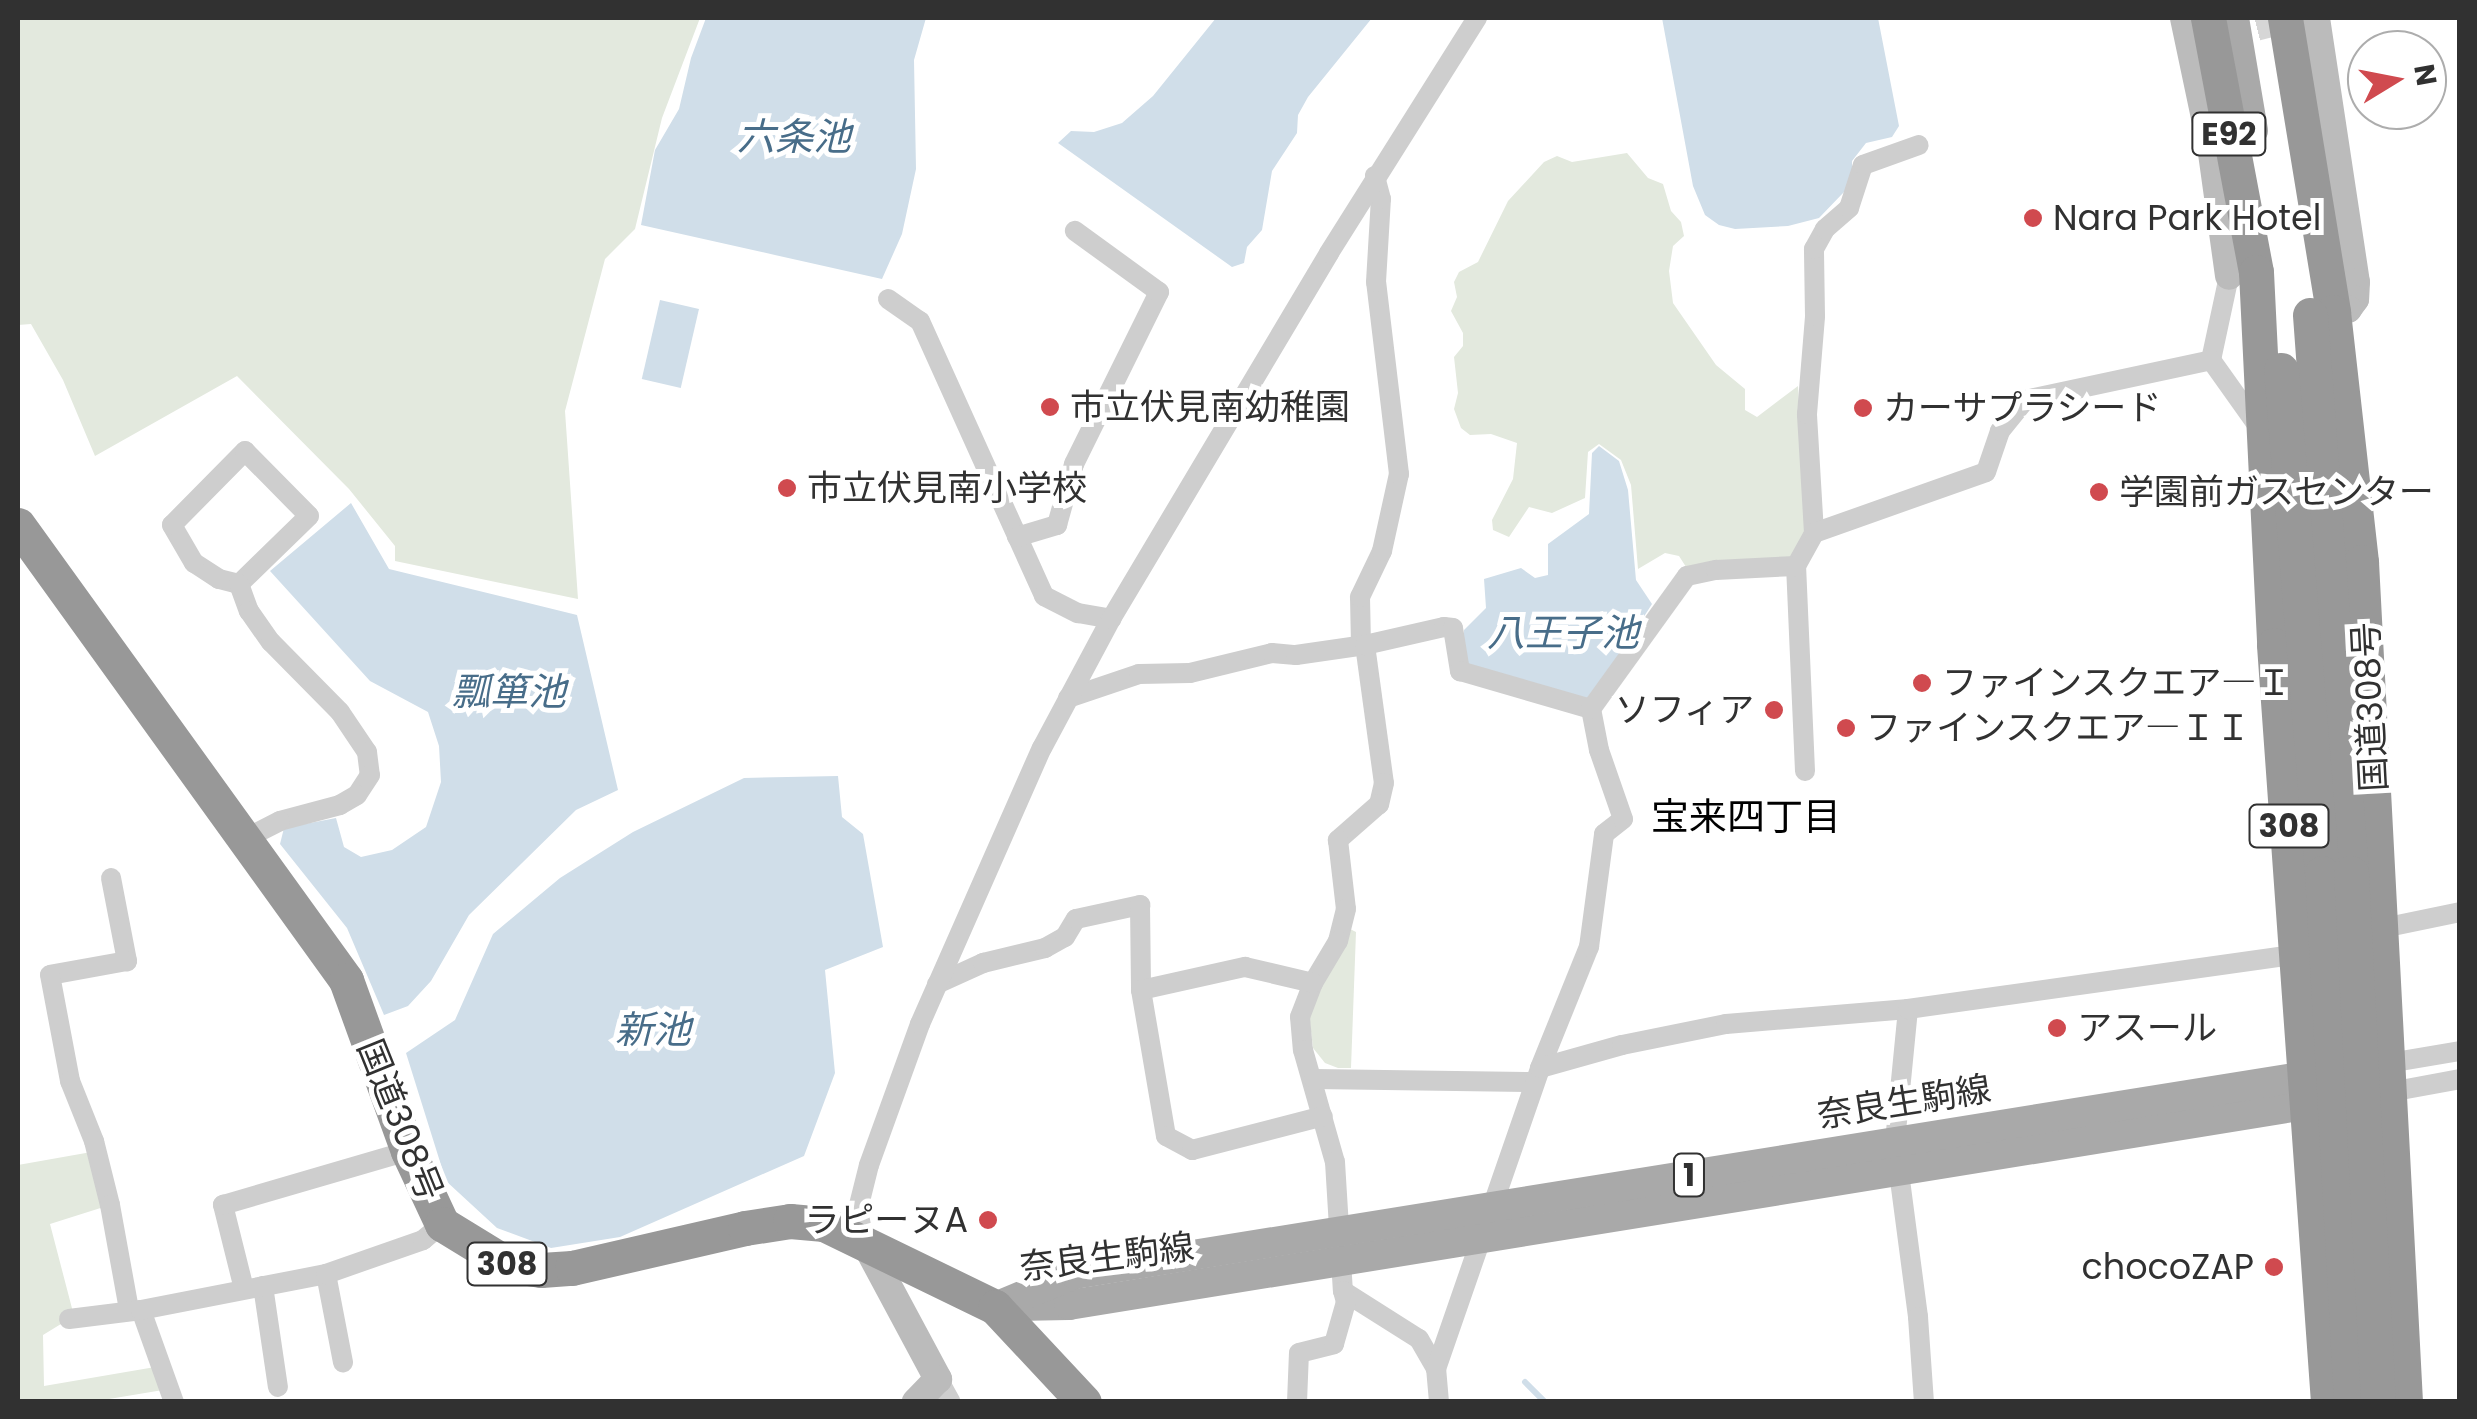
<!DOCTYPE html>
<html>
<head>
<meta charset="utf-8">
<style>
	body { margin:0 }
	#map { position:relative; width:2477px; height:1419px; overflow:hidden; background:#fff; font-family:Poppins,"Noto Sans JP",sans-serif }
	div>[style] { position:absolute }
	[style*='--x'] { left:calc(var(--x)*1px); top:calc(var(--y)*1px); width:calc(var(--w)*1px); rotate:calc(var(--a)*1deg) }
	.green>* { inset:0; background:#e3e9de }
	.water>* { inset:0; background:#d0dee9; transform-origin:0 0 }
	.stream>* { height:6px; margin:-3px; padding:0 3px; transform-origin:3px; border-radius:3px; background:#d0dee9 }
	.secondary-tunnel>* { height:28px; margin-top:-14px; transform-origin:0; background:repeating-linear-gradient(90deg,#d6d6d6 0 28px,transparent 0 42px) }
	.street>* { height:20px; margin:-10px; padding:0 10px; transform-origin:10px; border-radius:10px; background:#cecece }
	.secondary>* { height:28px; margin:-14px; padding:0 14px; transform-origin:14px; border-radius:14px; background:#bbb }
	.primary>* { height:30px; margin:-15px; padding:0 15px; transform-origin:15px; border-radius:15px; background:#a9a9a9 }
	.highway>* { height:35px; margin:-17.5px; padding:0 17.5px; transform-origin:17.5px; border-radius:17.5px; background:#989898 }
	.highway-bridge>* { height:35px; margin:-17.5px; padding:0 17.5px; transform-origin:17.5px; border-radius:17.5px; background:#989898 }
	.dots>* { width:28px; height:28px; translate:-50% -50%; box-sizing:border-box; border:5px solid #fff; border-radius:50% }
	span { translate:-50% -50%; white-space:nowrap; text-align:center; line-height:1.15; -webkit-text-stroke:10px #fff; paint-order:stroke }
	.shield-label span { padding:2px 8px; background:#fff; border:2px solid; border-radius:8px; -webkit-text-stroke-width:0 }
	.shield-label { font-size:32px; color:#313131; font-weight:700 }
	.poi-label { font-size:35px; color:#313131 }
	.left { translate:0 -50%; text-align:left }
	.right { translate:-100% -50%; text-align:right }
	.street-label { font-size:35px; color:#313131 }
	.water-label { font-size:38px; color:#486d89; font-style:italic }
	.neighbourhood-label { font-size:38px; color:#000 }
	.frame { position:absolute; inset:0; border:20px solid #313131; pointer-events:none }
	.north { position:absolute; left:2347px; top:30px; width:100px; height:100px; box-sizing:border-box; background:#fff; border:2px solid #adadad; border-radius:50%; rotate:80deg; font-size:28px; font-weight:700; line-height:40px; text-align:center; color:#313131 }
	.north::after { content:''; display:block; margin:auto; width:35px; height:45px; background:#d04a4f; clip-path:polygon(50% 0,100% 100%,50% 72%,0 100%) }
</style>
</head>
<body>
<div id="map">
	<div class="green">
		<i style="clip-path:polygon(18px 18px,700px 18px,662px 118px,635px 229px,605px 259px,565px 411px,578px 599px,395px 561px,395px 546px,349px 489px,237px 376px,95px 456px,63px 380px,31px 324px,18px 325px)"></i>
		<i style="clip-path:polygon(1627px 153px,1648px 178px,1663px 184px,1671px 211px,1681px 222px,1684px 236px,1673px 246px,1669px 271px,1673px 303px,1716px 365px,1745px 389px,1745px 410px,1757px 417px,1798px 386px,1807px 532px,1791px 560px,1688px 570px,1679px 556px,1665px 553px,1638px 569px,1631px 485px,1621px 460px,1599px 444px,1588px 452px,1585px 498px,1552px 513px,1529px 507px,1509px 537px,1493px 530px,1492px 520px,1513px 479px,1517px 443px,1491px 434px,1470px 435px,1461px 428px,1454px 409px,1458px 393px,1454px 357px,1463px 346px,1463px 333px,1451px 311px,1457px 297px,1454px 282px,1459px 272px,1478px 262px,1508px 201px,1544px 162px,1557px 156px,1572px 162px)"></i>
		<i style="clip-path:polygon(1350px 929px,1356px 932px,1351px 1068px,1338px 1068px,1325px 1063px,1313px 1048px,1309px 1014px)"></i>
		<i style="clip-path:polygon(97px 1151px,110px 1205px,50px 1224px,74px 1316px,43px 1335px,44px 1386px,161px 1366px,169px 1389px,97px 1401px,18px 1402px,18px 1165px)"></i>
	</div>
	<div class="water">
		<i style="clip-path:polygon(706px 18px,926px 18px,914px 60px,916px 169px,902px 234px,882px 279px,641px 225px,655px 150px,679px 109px,691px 58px)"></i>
		<i style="clip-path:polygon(1216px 18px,1372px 18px,1308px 97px,1298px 115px,1297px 133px,1272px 171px,1262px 230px,1247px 247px,1244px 263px,1232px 267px,1058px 143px,1071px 131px,1094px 132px,1122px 123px,1153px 96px)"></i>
		<i style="clip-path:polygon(1662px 18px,1878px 18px,1899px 126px,1892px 137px,1866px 143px,1852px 161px,1852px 179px,1844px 192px,1819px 218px,1788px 226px,1735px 229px,1719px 225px,1705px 215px,1693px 186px)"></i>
		<i style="left:660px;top:300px;width:40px;height:81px;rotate:13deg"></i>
		<i style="clip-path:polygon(1599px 446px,1619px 461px,1628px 490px,1636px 580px,1652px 604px,1589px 702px,1464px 667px,1464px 630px,1486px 608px,1484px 579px,1521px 568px,1535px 578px,1548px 575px,1548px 544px,1589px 514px,1592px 453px)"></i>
		<i style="clip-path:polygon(351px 503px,389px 569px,577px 615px,618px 790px,576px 810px,469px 915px,431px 981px,408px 1006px,384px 1015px,347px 928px,280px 844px,284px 828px,336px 818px,344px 847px,361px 857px,392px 850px,426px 827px,441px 782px,439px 746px,428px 712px,370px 681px,270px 571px)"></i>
		<i style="clip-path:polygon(838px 776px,842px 817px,863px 834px,883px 947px,825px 970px,835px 1073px,804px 1156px,620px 1237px,551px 1248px,497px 1228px,446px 1181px,406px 1053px,455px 1020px,493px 934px,560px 878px,633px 832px,744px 778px)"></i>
	</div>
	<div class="stream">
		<i style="--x:1525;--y:1382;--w:28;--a:45"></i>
	</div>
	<div class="secondary-tunnel">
		<i style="--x:2216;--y:37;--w:77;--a:-14.2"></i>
	</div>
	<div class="street">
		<i style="--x:2239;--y:274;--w:10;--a:169"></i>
		<i style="--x:2229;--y:276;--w:86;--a:102.1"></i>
		<i style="--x:2211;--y:360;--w:85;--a:54.6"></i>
		<i style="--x:888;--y:299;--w:39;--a:35"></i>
		<i style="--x:920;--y:321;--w:302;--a:65.7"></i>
		<i style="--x:1044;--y:596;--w:38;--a:27"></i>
		<i style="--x:1078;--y:613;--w:34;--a:10"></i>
		<i style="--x:1814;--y:533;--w:119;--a:-93.4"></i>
		<i style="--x:1807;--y:414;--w:98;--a:-85.3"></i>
		<i style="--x:1815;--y:316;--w:67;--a:-90.9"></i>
		<i style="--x:1814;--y:249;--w:23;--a:-61"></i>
		<i style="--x:1825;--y:229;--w:32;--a:-41"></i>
		<i style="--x:1849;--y:208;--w:45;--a:-72"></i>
		<i style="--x:1863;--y:165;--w:59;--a:-19.7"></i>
		<i style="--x:1017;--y:537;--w:42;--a:-16.7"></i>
		<i style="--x:1057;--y:525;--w:63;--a:-74.4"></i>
		<i style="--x:1074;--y:464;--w:192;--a:-63.7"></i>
		<i style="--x:1159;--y:292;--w:104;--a:-144"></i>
		<i style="--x:239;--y:584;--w:21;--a:-166"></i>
		<i style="--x:219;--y:579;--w:30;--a:-147"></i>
		<i style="--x:194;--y:563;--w:44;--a:-120.1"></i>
		<i style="--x:172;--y:525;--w:104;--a:-45.4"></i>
		<i style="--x:245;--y:451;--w:91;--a:45.4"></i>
		<i style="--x:309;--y:516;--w:98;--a:135.8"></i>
		<i style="--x:239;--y:584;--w:29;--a:70"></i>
		<i style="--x:249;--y:611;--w:38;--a:55"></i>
		<i style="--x:271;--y:642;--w:98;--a:45.4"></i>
		<i style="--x:340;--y:712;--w:48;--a:56"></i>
		<i style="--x:367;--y:752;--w:23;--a:83"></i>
		<i style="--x:370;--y:775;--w:24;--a:123"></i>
		<i style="--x:357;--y:795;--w:20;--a:150"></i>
		<i style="--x:340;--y:805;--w:62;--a:165.1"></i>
		<i style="--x:280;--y:821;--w:42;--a:152.8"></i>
		<i style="--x:1361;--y:645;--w:48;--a:-91.2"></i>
		<i style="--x:1360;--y:597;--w:51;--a:-64.4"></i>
		<i style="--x:1382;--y:551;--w:79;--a:-77.6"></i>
		<i style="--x:1399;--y:474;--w:193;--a:-96.8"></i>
		<i style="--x:1376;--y:282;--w:83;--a:-86.6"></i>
		<i style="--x:1381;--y:199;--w:24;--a:-105"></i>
		<i style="--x:1365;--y:645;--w:139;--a:82.2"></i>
		<i style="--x:1384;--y:783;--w:22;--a:103"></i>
		<i style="--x:1379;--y:804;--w:55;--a:138.7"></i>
		<i style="--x:1338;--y:840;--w:69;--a:83.4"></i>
		<i style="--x:1346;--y:909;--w:33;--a:104"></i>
		<i style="--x:1338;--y:941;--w:49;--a:120.8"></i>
		<i style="--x:1313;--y:983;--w:36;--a:111"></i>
		<i style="--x:1300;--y:1017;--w:33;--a:85"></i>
		<i style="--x:1303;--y:1050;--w:116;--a:74.1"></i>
		<i style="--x:1335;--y:1162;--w:129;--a:86.5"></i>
		<i style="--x:1343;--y:1291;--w:90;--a:32.3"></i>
		<i style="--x:1419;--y:1339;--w:34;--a:60"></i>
		<i style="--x:1068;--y:698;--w:75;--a:-18.7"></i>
		<i style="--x:1139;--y:674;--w:51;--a:-1.1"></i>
		<i style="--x:1190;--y:673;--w:84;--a:-13.7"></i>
		<i style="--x:1272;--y:653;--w:24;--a:5"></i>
		<i style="--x:1296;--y:655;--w:70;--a:-8.2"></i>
		<i style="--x:1365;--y:645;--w:81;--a:-12.8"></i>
		<i style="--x:1444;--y:627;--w:9;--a:6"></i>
		<i style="--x:1453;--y:628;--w:44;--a:80.8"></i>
		<i style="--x:1460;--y:671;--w:136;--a:16.2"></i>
		<i style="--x:1805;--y:771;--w:205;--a:-92.5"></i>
		<i style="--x:1796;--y:566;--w:38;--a:-61"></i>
		<i style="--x:1814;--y:533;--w:182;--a:-19.5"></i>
		<i style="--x:1986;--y:472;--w:43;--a:-71.1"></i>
		<i style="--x:2000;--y:431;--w:40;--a:-51"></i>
		<i style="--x:2025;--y:400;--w:190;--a:-12.1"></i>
		<i style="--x:111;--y:878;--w:85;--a:79.1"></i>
		<i style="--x:127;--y:961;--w:78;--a:169.7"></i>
		<i style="--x:50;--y:975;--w:108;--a:79.3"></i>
		<i style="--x:70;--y:1081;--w:65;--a:68.2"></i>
		<i style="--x:94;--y:1141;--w:66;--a:76"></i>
		<i style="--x:110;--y:1205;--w:107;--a:79.7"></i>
		<i style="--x:2383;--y:928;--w:79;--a:-11.7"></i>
		<i style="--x:937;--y:984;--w:51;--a:-24.5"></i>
		<i style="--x:983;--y:963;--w:64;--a:-13.6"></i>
		<i style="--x:1045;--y:948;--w:23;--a:-29"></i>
		<i style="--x:1065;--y:937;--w:21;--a:-59"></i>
		<i style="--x:1076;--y:919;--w:66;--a:-12.3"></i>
		<i style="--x:1140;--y:905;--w:85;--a:89.3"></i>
		<i style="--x:1141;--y:990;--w:148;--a:80.3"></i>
		<i style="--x:1166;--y:1136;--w:30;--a:28"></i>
		<i style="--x:1192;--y:1150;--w:135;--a:-14.5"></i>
		<i style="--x:1141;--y:990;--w:107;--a:-12.5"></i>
		<i style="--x:1245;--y:967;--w:70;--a:13.2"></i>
		<i style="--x:1908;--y:1009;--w:134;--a:95.6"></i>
		<i style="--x:1895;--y:1142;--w:177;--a:82.5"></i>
		<i style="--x:1918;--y:1317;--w:85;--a:86"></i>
		<i style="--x:2389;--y:1063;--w:72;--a:-9.6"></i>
		<i style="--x:1540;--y:1068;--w:131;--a:-68"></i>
		<i style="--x:1589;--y:947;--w:114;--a:-82.4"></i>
		<i style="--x:1604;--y:834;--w:24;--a:-38"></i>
		<i style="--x:1623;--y:819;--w:73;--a:-109.2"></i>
		<i style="--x:1599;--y:750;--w:42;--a:-101"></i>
		<i style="--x:1591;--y:709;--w:164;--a:-54.2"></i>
		<i style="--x:1687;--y:576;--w:30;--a:-12"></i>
		<i style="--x:1716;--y:570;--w:80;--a:-2.9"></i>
		<i style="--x:1314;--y:1079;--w:220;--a:0.8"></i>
		<i style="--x:2390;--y:1092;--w:71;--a:-10.5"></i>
		<i style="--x:864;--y:1241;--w:33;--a:-101"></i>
		<i style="--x:858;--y:1209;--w:45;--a:-76"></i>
		<i style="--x:869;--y:1165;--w:150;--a:-70.1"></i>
		<i style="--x:920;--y:1024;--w:302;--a:-66.2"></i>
		<i style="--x:1042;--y:748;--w:146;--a:-61.9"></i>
		<i style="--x:1111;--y:619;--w:426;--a:-59.2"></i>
		<i style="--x:1329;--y:253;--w:278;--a:-57.8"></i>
		<i style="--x:326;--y:1274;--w:90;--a:79.1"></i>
		<i style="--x:263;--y:1286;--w:102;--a:81.6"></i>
		<i style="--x:244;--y:1289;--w:87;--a:-104"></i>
		<i style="--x:223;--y:1205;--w:193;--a:-16.3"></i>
		<i style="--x:141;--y:1310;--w:98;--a:70.3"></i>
		<i style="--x:69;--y:1319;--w:73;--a:-7.1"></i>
		<i style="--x:141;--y:1310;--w:188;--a:-11"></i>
		<i style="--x:326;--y:1274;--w:103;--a:-19.3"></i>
		<i style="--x:423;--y:1240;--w:25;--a:-40"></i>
		<i style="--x:938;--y:1379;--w:26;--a:61"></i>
		<i style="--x:1297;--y:1402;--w:49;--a:-87.7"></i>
		<i style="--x:1299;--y:1353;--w:36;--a:-14"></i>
		<i style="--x:1334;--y:1344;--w:44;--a:-74.1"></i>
		<i style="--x:1346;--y:1302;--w:11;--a:-105"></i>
		<i style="--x:1439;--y:1402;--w:33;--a:-95"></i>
		<i style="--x:1436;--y:1369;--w:318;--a:-70.9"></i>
		<i style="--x:1540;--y:1068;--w:85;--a:-15.7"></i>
		<i style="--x:1622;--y:1045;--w:106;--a:-11.4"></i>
		<i style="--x:1726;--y:1024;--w:183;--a:-4.7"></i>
		<i style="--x:1908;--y:1009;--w:395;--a:-8"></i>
	</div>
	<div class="secondary">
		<i style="--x:2184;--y:18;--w:131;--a:78.1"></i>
		<i style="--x:2211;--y:146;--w:131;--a:82.1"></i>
		<i style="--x:2316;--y:18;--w:267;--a:81.4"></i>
		<i style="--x:2356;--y:282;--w:17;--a:93"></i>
		<i style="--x:2355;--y:299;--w:12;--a:125"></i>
		<i style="--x:2348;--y:309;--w:15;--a:169"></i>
		<i style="--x:864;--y:1241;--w:157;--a:61.8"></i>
		<i style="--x:938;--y:1379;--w:32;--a:134"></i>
	</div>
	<div class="primary">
		<i style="--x:2234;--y:18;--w:114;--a:80.4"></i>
		<i style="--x:1013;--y:1306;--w:56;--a:-1"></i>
		<i style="--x:1069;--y:1305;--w:1277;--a:-9.19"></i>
		<i style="--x:995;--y:1307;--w:87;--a:-22.4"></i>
		<i style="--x:1075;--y:1274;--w:1265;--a:-9.14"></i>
	</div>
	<div class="highway">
		<i style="--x:2208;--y:18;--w:258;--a:79.3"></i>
		<i style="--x:2256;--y:272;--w:373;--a:87.2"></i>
		<i style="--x:2274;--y:645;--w:759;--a:85.92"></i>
		<i style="--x:2285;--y:18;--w:298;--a:80.7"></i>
		<i style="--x:2333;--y:312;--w:252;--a:83.6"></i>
		<i style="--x:2361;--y:562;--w:841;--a:87"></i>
		<i style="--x:2310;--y:315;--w:560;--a:85.8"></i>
		<i style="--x:2281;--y:370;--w:505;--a:85.34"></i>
		<i style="--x:18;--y:525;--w:561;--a:54.21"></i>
		<i style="--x:346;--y:980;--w:182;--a:70.1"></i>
		<i style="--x:408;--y:1151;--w:81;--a:65"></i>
		<i style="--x:442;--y:1224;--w:79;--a:31.5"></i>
		<i style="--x:509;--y:1265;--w:32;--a:9"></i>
		<i style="--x:541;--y:1270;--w:31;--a:-4"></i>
		<i style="--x:572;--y:1268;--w:178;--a:-13"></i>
		<i style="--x:745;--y:1228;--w:46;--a:-8.8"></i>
		<i style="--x:790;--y:1221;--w:34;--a:5"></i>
		<i style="--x:824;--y:1224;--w:190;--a:25.9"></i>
		<i style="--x:995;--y:1307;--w:130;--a:46.9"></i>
	</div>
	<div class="highway-bridge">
		<i style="--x:2322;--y:873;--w:530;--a:86.86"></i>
		<i style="--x:2351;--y:873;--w:530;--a:87.08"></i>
	</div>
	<div class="dots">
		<i style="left:2033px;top:218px;background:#d04a4f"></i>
		<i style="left:1050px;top:407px;background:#d04a4f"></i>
		<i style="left:1863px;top:408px;background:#d04a4f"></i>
		<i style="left:787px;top:488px;background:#d04a4f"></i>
		<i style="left:2099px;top:492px;background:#d04a4f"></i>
		<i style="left:1922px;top:683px;background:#d04a4f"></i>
		<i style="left:1774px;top:710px;background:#d04a4f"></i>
		<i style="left:1846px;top:728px;background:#d04a4f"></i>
		<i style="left:2057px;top:1028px;background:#d04a4f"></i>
		<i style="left:988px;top:1220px;background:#d04a4f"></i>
		<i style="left:2274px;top:1267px;background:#d04a4f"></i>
	</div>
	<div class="shield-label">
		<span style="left:2229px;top:134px">E92</span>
		<span style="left:2289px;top:826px">308</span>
		<span style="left:1689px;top:1175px">1</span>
		<span style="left:507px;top:1264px">308</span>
	</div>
	<div class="poi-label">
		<span class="left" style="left:2053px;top:218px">Nara Park Hotel</span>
		<span class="left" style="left:1070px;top:407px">市立伏見南幼稚園</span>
		<span class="left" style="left:1883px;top:408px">カーサプラシード</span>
		<span class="left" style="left:807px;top:488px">市立伏見南小学校</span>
		<span class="left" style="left:2119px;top:492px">学園前ガスセンター</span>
		<span class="left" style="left:1942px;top:683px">ファインスクエア―Ｉ</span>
		<span class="right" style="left:1754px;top:710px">ソフィア</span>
		<span class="left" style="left:1866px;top:728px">ファインスクエア―ＩＩ</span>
		<span class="left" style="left:2077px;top:1028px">アスール</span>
		<span class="right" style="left:968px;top:1220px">ラピーヌA</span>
		<span class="right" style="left:2254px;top:1267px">chocoZAP</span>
	</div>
	<div class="street-label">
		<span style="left:2370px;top:707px;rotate:-93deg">国道308号</span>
		<span style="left:1904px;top:1102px;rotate:-9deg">奈良生駒線</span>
		<span style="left:400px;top:1120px;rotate:68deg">国道308号</span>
		<span style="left:1107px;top:1257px;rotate:-7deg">奈良生駒線</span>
	</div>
	<div class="water-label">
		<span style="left:794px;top:137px">六条池</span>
		<span style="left:1563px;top:633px">八王子池</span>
		<span style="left:509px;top:692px">瓢箪池</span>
		<span style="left:653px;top:1030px">新池</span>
	</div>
	<div class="neighbourhood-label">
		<span style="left:1746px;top:817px">宝来四丁目</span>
	</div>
	<div class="frame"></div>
	<div class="north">N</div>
</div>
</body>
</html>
